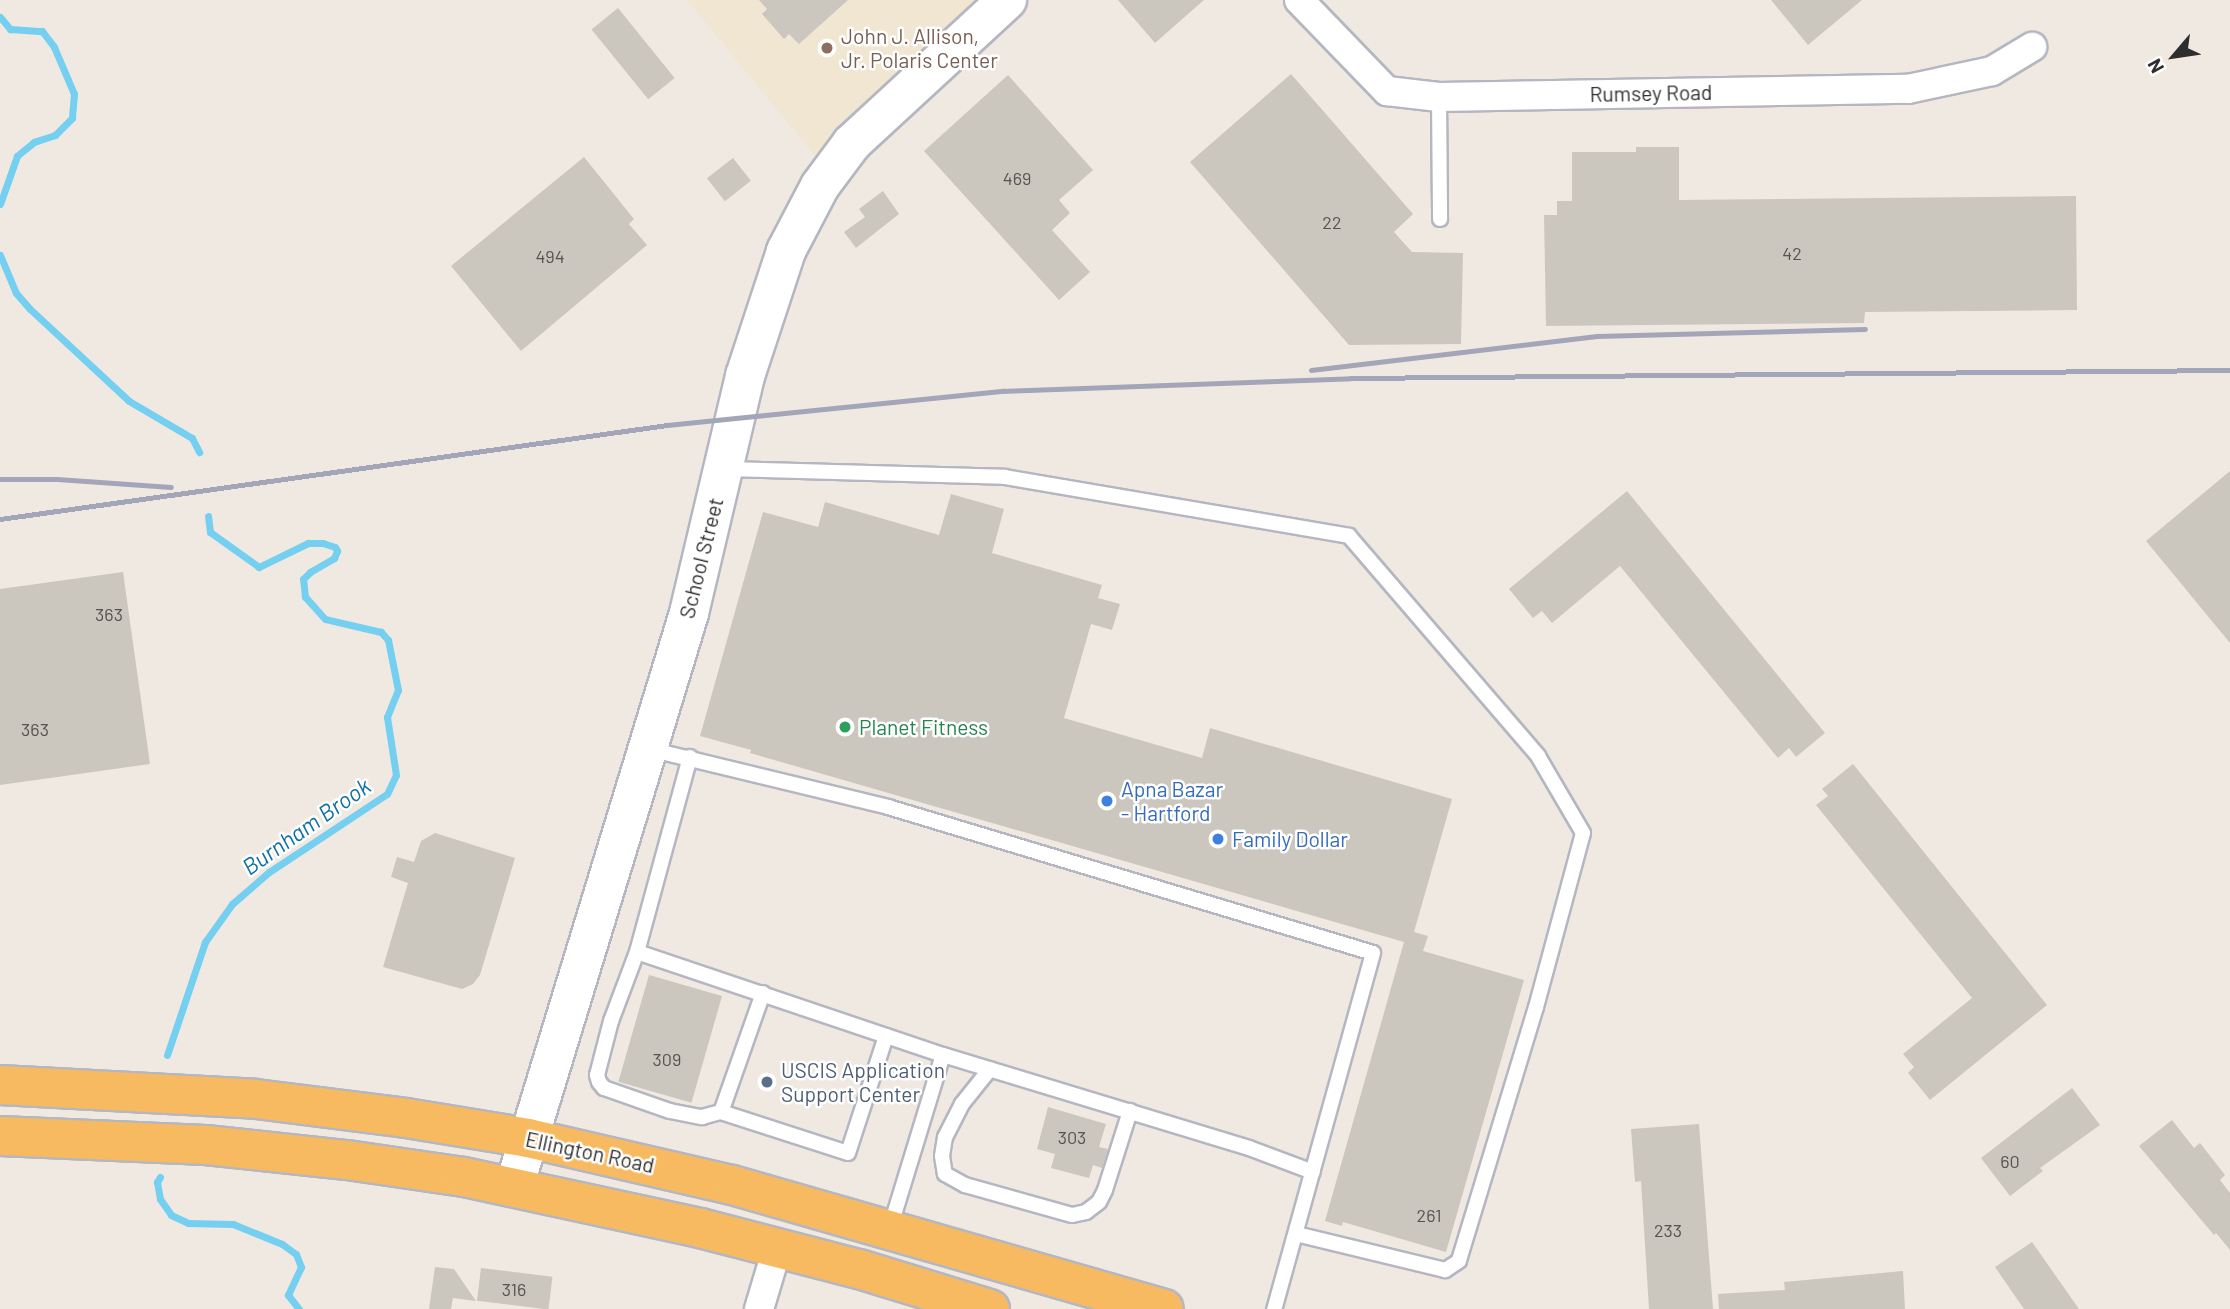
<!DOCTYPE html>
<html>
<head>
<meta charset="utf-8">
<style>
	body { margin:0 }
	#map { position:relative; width:2230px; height:1309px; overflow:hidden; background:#efe9e1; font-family:Barlow,sans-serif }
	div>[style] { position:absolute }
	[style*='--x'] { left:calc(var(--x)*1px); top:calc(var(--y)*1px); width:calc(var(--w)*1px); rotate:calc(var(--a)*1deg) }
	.education>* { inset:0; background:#f0e6d1 }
	.stream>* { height:7px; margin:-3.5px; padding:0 3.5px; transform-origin:3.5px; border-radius:3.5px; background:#75cff0 }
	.building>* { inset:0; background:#cbc7bf; transform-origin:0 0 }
	.roads { filter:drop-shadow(2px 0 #b4b7c1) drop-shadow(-2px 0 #b4b7c1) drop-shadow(0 2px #b4b7c1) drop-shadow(0 -2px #b4b7c1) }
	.service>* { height:14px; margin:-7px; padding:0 7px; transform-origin:7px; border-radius:7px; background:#fff }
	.minor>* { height:28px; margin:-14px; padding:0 14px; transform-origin:14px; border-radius:14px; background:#fff }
	.secondary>* { height:38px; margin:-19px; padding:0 19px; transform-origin:19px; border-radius:19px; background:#fff }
	.trunk>* { height:38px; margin:-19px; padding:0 19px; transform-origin:19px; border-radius:19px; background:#f8ba60 }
	.rail>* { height:5px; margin:-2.5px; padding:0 2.5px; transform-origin:2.5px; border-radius:2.5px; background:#a3a6b8 }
	.dots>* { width:19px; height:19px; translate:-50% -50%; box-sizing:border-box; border:4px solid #fff; border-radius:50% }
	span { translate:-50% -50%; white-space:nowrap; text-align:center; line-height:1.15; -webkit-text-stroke:5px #fff; paint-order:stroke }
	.number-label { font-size:18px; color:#555452 }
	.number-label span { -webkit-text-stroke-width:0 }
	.education-label { font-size:21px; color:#785e54 }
	.left { translate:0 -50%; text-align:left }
	.street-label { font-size:21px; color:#2e2e2e }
	.leisure-label { font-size:21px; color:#27864d }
	.shop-label { font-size:21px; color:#366cbe }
	.service-label { font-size:21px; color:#4e5e75 }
	.water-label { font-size:23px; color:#0d6fa3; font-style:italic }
	.north { position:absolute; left:2139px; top:21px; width:70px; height:70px; -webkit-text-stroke:5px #fff; paint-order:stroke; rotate:241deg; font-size:19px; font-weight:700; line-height:28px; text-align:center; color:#2e2e2e }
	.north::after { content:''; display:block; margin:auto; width:24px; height:32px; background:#2e2e2e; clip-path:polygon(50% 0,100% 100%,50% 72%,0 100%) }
</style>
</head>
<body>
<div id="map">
	<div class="education">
		<i style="clip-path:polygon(687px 0,981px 0,874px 96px,817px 158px)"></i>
	</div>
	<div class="stream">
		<i style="--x:0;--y:17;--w:16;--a:50"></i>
		<i style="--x:10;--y:29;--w:32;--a:4"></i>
		<i style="--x:42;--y:31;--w:20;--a:53"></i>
		<i style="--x:54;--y:47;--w:51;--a:66.9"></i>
		<i style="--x:74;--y:94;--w:24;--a:95"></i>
		<i style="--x:72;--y:118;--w:24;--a:135"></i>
		<i style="--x:55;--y:135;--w:22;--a:162"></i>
		<i style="--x:34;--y:142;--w:22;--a:141"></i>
		<i style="--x:17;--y:156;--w:51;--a:109.5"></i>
		<i style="--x:0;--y:255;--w:41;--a:67.2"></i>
		<i style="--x:16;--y:293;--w:21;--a:49"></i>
		<i style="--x:30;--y:309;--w:135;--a:42.9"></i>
		<i style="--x:129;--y:401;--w:73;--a:30.4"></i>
		<i style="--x:192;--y:438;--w:16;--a:63"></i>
		<i style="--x:167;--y:1055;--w:119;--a:-71.4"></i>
		<i style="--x:205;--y:942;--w:47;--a:-54.6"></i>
		<i style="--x:232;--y:904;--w:49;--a:-40.9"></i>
		<i style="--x:269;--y:872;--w:141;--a:-33.5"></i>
		<i style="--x:387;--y:794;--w:21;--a:-65"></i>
		<i style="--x:396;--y:775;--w:59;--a:-98.8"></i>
		<i style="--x:387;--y:717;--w:29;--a:-68"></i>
		<i style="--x:398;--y:690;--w:51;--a:-101.3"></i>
		<i style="--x:388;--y:640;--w:11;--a:-131"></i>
		<i style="--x:381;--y:632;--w:57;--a:-166.9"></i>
		<i style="--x:325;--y:619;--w:30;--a:-132"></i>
		<i style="--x:305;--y:597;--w:18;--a:-96"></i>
		<i style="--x:303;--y:579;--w:10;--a:-45"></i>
		<i style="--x:310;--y:572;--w:28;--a:-30"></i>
		<i style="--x:334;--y:558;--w:8;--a:-67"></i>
		<i style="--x:337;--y:551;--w:4;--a:-117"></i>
		<i style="--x:335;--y:547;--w:13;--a:-162"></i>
		<i style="--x:323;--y:543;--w:15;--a:180"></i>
		<i style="--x:308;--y:543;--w:55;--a:153.9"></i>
		<i style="--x:259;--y:567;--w:60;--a:-144.5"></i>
		<i style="--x:210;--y:532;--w:16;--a:-97"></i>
		<i style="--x:160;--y:1177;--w:6;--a:121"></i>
		<i style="--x:157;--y:1182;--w:17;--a:80"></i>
		<i style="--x:160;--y:1199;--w:19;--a:55"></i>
		<i style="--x:171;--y:1215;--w:19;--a:25"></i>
		<i style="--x:188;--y:1223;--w:45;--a:1.3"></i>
		<i style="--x:233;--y:1224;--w:53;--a:22.2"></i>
		<i style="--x:282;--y:1244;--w:17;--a:36"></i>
		<i style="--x:296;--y:1254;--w:14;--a:69"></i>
		<i style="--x:301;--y:1267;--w:31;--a:115"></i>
		<i style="--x:288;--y:1295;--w:18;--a:52"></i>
	</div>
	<div class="building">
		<i style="clip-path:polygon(759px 0,848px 0,799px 44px,789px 34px,784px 39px,762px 14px,767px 9px)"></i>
		<i style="clip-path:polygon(1118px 0,1204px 0,1155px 43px)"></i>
		<i style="clip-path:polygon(1771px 0,1862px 0,1808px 45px)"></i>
		<i style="left:618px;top:8px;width:90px;height:34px;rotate:51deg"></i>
		<i style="clip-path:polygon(1291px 74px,1413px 214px,1394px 232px,1412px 252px,1463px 253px,1461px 344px,1349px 345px,1190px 162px)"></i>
		<i style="clip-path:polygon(1008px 75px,1093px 170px,1059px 200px,1070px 213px,1052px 230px,1090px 272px,1059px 300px,924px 151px)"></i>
		<i style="clip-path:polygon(1636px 147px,1679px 147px,1679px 200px,2076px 196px,2077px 310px,1865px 312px,1864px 323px,1546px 326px,1544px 215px,1557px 215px,1557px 201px,1572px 201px,1572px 152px,1636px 152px)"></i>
		<i style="clip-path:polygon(584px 157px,634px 219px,629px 224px,647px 245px,521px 351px,451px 266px)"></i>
		<i style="left:733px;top:158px;width:29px;height:33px;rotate:52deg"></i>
		<i style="clip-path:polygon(883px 191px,899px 214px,856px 248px,844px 232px,865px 217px,859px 209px)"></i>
		<i style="clip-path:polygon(2230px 471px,2230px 643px,2146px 541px)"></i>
		<i style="clip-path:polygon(1627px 491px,1825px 733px,1796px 757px,1789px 748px,1778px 758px,1620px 566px,1552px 623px,1542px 611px,1533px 618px,1509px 589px)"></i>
		<i style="clip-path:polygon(951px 494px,1004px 509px,992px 553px,1102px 585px,1098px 598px,1120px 604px,1112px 630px,1091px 624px,1064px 718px,1202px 758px,1210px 728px,1452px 799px,1414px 932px,1428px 936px,1423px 951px,1524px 980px,1446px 1252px,1343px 1222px,1342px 1226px,1325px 1221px,1404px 942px,750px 753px,751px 750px,700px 736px,763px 512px,818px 527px,825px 502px,939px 535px)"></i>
		<i style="clip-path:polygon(123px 572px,150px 764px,0 785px,0 589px)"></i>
		<i style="clip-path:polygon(1853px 764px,2047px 1005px,1930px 1100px,1908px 1073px,1914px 1067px,1903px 1054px,1972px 998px,1816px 805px,1828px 796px,1822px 789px)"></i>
		<i style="clip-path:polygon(435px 833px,515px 858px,480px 975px,473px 984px,462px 989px,383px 967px,408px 883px,391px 877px,397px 857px,414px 862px,421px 841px)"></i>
		<i style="left:649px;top:975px;width:76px;height:111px;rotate:16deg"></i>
		<i style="clip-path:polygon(2072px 1088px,2100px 1125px,2040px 1168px,2043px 1171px,2010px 1196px,1981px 1158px)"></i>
		<i style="clip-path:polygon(1048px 1107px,1106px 1124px,1099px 1147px,1108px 1149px,1102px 1168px,1093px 1165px,1089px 1178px,1051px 1168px,1055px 1154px,1037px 1149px)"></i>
		<i style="clip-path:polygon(2172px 1120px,2194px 1148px,2200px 1143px,2225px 1175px,2220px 1180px,2230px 1193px,2230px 1250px,2216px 1233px,2214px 1235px,2139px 1146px)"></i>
		<i style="clip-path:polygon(1699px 1124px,1713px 1309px,1649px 1309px,1641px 1181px,1635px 1182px,1631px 1129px)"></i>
		<i style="clip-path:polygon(2032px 1242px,2079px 1309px,2024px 1309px,1995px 1267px)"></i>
		<i style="clip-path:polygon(435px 1267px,454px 1269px,476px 1301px,453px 1298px,451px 1309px,429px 1309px)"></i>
		<i style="left:481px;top:1268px;width:72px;height:33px;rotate:7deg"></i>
		<i style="clip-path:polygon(1903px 1271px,1905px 1309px,1719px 1309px,1718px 1294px,1785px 1290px,1784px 1282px)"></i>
	</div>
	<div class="roads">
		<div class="service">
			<i style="--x:1439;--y:97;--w:122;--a:89.5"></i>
			<i style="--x:726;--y:469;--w:279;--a:1.6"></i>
			<i style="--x:1005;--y:477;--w:349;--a:9.7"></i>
			<i style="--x:1349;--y:536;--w:290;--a:49.3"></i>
			<i style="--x:1538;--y:756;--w:89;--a:59.7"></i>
			<i style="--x:1583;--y:833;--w:180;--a:105.1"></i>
			<i style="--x:1536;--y:1007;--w:265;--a:106.9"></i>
			<i style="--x:1459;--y:1261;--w:17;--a:147"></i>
			<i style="--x:1445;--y:1270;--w:153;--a:-166.4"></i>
			<i style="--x:649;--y:749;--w:246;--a:13.6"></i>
			<i style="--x:888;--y:807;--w:506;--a:16.75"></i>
			<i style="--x:1373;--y:953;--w:370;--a:105.5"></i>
			<i style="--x:690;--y:757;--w:202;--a:105.2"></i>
			<i style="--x:637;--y:952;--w:323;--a:18.6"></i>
			<i style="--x:637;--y:952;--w:74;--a:110.6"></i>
			<i style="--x:611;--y:1021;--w:56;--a:104.5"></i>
			<i style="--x:597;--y:1075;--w:7;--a:74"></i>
			<i style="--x:599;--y:1082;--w:8;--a:50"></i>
			<i style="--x:604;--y:1088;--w:70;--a:19.2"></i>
			<i style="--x:670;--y:1111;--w:33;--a:11"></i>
			<i style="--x:702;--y:1117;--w:20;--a:-15"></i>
			<i style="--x:763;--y:993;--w:126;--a:109.4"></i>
			<i style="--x:721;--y:1112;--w:133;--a:17.9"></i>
			<i style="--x:848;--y:1153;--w:123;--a:-72"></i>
			<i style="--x:990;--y:1069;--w:45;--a:128.7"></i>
			<i style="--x:962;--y:1104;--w:37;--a:117"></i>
			<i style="--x:945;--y:1137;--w:19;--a:99"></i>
			<i style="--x:942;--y:1156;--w:18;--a:81"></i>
			<i style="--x:945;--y:1174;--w:23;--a:29"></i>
			<i style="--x:965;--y:1185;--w:111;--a:15.7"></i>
			<i style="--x:1072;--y:1215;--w:14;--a:-12"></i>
			<i style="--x:1086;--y:1212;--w:16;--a:-38"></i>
			<i style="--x:1099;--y:1202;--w:13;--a:-63"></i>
			<i style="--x:1105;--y:1190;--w:83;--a:-72.4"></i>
			<i style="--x:890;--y:1228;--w:181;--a:-73"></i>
			<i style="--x:943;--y:1055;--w:320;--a:16.9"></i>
			<i style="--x:1249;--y:1148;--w:68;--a:20.6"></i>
		</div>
		<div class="minor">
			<i style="--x:1299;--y:0;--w:127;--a:46"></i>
			<i style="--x:1387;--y:91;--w:52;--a:6.6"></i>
			<i style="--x:1439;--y:97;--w:469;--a:-1"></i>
			<i style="--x:1908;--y:89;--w:86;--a:-12.1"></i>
			<i style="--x:1992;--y:71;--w:47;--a:-31"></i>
			<i style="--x:759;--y:1309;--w:63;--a:-73.3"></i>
		</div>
		<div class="secondary">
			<i style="--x:514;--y:1187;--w:600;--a:-73.04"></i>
			<i style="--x:689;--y:613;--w:244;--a:-76.7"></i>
			<i style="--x:745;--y:376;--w:132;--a:-71.8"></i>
			<i style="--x:786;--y:251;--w:73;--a:-62.4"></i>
			<i style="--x:820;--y:186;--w:54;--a:-53.3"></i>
			<i style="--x:852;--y:143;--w:211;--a:-42.7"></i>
		</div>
		<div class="trunk">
			<i style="--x:0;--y:1085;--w:256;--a:3.1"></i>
			<i style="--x:256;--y:1099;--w:151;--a:7.2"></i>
			<i style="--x:406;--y:1118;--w:124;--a:9.3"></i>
			<i style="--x:528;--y:1138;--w:209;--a:13"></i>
			<i style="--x:732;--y:1185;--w:449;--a:16"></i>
			<i style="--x:0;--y:1136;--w:206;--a:2.5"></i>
			<i style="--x:206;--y:1145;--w:142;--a:6.1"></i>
			<i style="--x:347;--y:1160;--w:118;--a:8.3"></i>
			<i style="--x:464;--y:1177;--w:241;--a:12.2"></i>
			<i style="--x:700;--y:1228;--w:164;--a:14.5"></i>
			<i style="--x:859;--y:1269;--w:137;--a:17"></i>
		</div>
	</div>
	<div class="rail">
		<i style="--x:1311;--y:370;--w:288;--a:-6.8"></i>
		<i style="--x:1597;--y:336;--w:268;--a:-1.5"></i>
		<i style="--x:0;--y:479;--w:57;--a:0"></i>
		<i style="--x:57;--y:479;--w:114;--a:4"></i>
		<i style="--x:0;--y:519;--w:674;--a:-8.02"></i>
		<i style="--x:667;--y:425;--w:338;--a:-5.8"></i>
		<i style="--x:1003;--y:391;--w:347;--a:-2.1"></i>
		<i style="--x:1350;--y:378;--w:880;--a:-0.52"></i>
	</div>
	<div class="dots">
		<i style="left:827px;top:48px;background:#8d6e63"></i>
		<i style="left:845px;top:727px;background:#2e9e5b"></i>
		<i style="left:1107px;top:801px;background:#3f7fe0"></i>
		<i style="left:1218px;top:839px;background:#3f7fe0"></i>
		<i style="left:767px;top:1082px;background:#5c6f8a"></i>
	</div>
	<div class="number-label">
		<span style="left:1017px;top:178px">469</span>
		<span style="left:1332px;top:222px">22</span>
		<span style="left:1792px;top:253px">42</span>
		<span style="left:550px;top:256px">494</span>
		<span style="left:109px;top:614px">363</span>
		<span style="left:35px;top:729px">363</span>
		<span style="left:667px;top:1059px">309</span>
		<span style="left:1072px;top:1137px">303</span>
		<span style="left:2010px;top:1161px">60</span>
		<span style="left:1429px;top:1215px">261</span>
		<span style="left:1668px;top:1230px">233</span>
		<span style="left:514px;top:1289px">316</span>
	</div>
	<div class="education-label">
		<span class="left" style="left:841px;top:48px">John J. Allison,<br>Jr. Polaris Center</span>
	</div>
	<div class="street-label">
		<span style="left:1651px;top:93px;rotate:-1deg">Rumsey Road</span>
		<span style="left:701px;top:558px;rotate:-76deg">School Street</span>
		<span style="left:590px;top:1152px;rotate:12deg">Ellington Road</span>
	</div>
	<div class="leisure-label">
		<span class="left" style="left:859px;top:727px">Planet Fitness</span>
	</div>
	<div class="shop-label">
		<span class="left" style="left:1121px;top:801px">Apna Bazar<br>- Hartford</span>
		<span class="left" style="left:1232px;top:839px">Family Dollar</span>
	</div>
	<div class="service-label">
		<span class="left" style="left:781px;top:1082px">USCIS Application<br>Support Center</span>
	</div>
	<div class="water-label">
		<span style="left:306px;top:826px;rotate:-35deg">Burnham Brook</span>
	</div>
	<div class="north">N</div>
</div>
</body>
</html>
